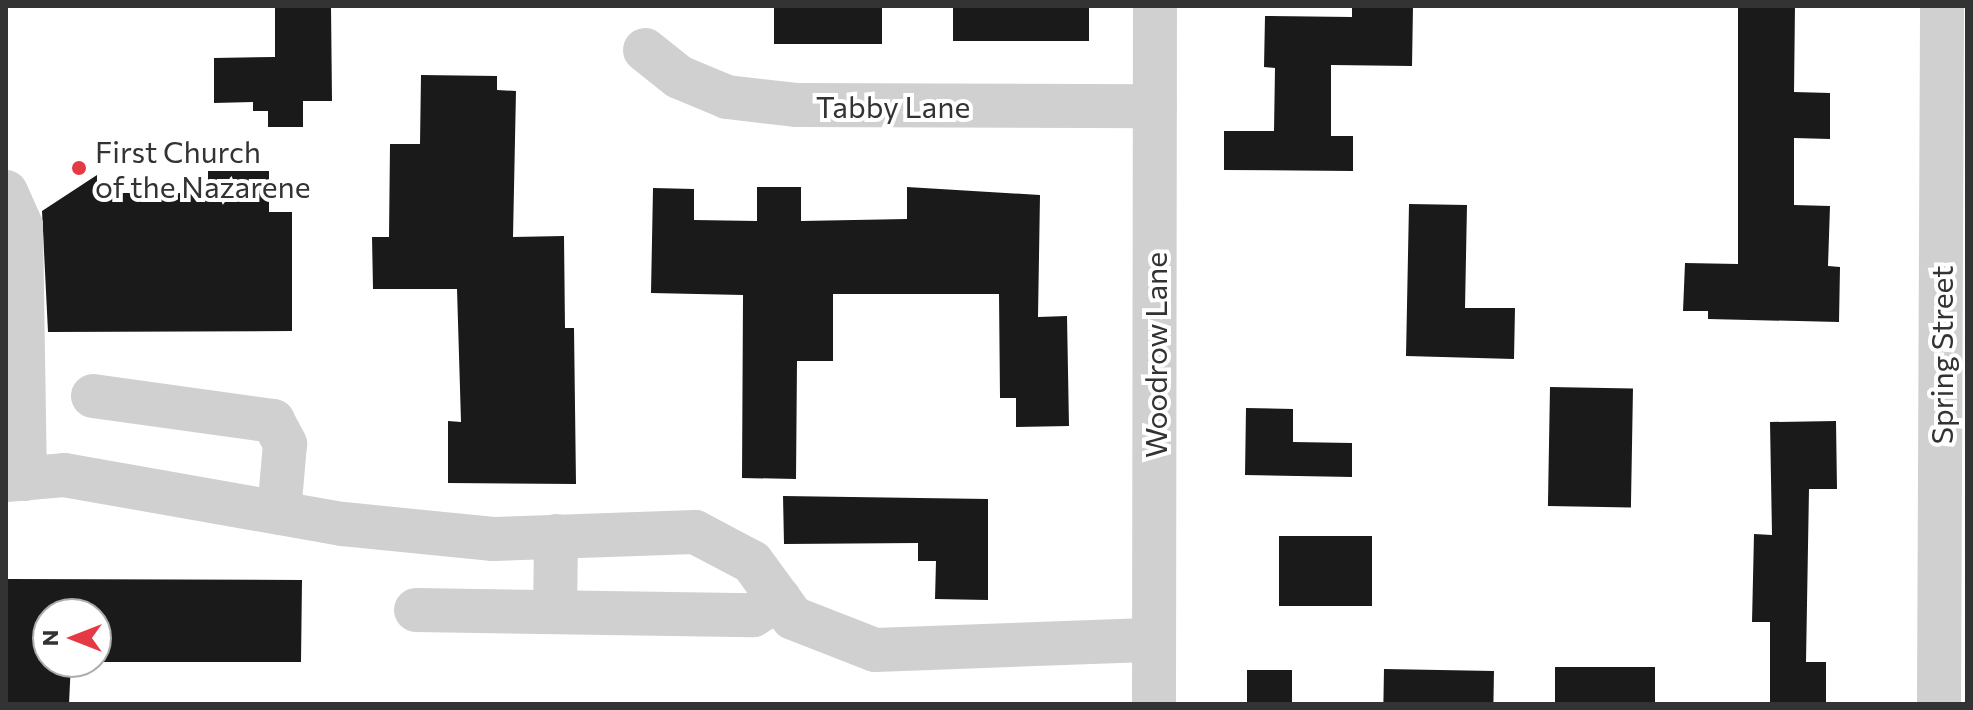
<!DOCTYPE html>
<html>
<head>
<meta charset="utf-8">
<style>
	body { margin:0 }
	#map { position:relative; width:1973px; height:710px; overflow:hidden; background:#fff; font-family:Commissioner,sans-serif }
	div>[style] { position:absolute }
	[style*='--x'] { left:calc(var(--x)*1px); top:calc(var(--y)*1px); width:calc(var(--w)*1px); rotate:calc(var(--a)*1deg) }
	.building>* { inset:0; background:#1a1a1a; transform-origin:0 0 }
	.minor>* { height:44px; margin:-22px; padding:0 22px; transform-origin:22px; border-radius:22px; background:#d0d0d0 }
	.dots>* { width:22px; height:22px; translate:-50% -50%; box-sizing:border-box; border:4px solid #fff; border-radius:50% }
	span { translate:-50% -50%; white-space:nowrap; text-align:center; line-height:1.15; -webkit-text-stroke:8px #fff; paint-order:stroke }
	.street-label { font-size:30px; color:#333 }
	.poi-label { font-size:30px; color:#333 }
	.left { translate:0 -50%; text-align:left }
	.frame { position:absolute; inset:0; border:8px solid #333; pointer-events:none }
	.north { position:absolute; left:32px; top:598px; width:80px; height:80px; box-sizing:border-box; background:#fff; border:2px solid #adadad; border-radius:50%; rotate:270deg; font-size:22px; font-weight:700; line-height:32px; text-align:center; color:#333 }
	.north::after { content:''; display:block; margin:auto; width:28px; height:36px; background:#e63946; clip-path:polygon(50% 0,100% 100%,50% 72%,0 100%) }
</style>
</head>
<body>
<div id="map">
	<div class="building">
		<i style="clip-path:polygon(275px 6px,331px 6px,332px 101px,303px 101px,303px 127px,268px 127px,268px 111px,253px 111px,253px 102px,214px 103px,214px 58px,275px 57px)"></i>
		<i style="left:774px;top:6px;width:108px;height:38px"></i>
		<i style="left:953px;top:6px;width:136px;height:35px"></i>
		<i style="clip-path:polygon(1352px 6px,1413px 6px,1412px 66px,1331px 65px,1331px 136px,1353px 136px,1353px 171px,1224px 170px,1224px 131px,1274px 131px,1275px 68px,1264px 67px,1265px 16px,1352px 17px)"></i>
		<i style="clip-path:polygon(1738px 6px,1795px 6px,1794px 92px,1830px 93px,1830px 139px,1794px 138px,1794px 205px,1830px 206px,1828px 266px,1840px 267px,1839px 322px,1708px 319px,1708px 311px,1683px 311px,1685px 263px,1738px 264px)"></i>
		<i style="clip-path:polygon(421px 75px,497px 76px,497px 90px,516px 91px,513px 237px,564px 236px,565px 328px,574px 328px,576px 484px,448px 483px,448px 421px,461px 422px,457px 289px,373px 289px,372px 237px,389px 237px,390px 144px,420px 144px)"></i>
		<i style="clip-path:polygon(208px 171px,269px 171px,269px 212px,292px 212px,292px 331px,48px 332px,42px 211px,97px 175px,97px 193px,208px 193px)"></i>
		<i style="clip-path:polygon(757px 187px,801px 187px,801px 221px,907px 219px,907px 187px,1040px 195px,1038px 317px,1067px 316px,1069px 426px,1016px 427px,1016px 398px,1000px 398px,999px 294px,833px 294px,833px 361px,797px 361px,796px 479px,742px 478px,743px 295px,651px 293px,653px 188px,694px 189px,694px 220px,757px 221px)"></i>
		<i style="clip-path:polygon(1409px 204px,1467px 205px,1465px 308px,1515px 308px,1514px 359px,1406px 356px)"></i>
		<i style="left:1550px;top:387px;width:83px;height:119px;rotate:1deg"></i>
		<i style="clip-path:polygon(1246px 408px,1293px 409px,1293px 442px,1352px 443px,1352px 477px,1245px 475px)"></i>
		<i style="clip-path:polygon(1836px 421px,1837px 489px,1809px 489px,1806px 662px,1826px 662px,1826px 704px,1770px 704px,1770px 622px,1752px 622px,1754px 534px,1772px 535px,1770px 422px)"></i>
		<i style="clip-path:polygon(783px 496px,988px 499px,988px 600px,935px 599px,936px 561px,918px 561px,918px 543px,784px 544px)"></i>
		<i style="left:1279px;top:536px;width:93px;height:70px"></i>
		<i style="clip-path:polygon(6px 579px,302px 580px,301px 662px,96px 662px,96px 614px,48px 614px,48px 662px,71px 662px,69px 704px,6px 704px)"></i>
		<i style="left:1555px;top:667px;width:100px;height:37px"></i>
		<i style="left:1384px;top:669px;width:110px;height:35px;rotate:1deg"></i>
		<i style="left:1247px;top:670px;width:45px;height:34px"></i>
	</div>
	<div class="minor">
		<i style="--x:645;--y:50;--w:43;--a:38.5"></i>
		<i style="--x:679;--y:77;--w:52;--a:22.6"></i>
		<i style="--x:727;--y:97;--w:69;--a:6.6"></i>
		<i style="--x:796;--y:105;--w:359;--a:0.2"></i>
		<i style="--x:6;--y:192;--w:37;--a:66"></i>
		<i style="--x:21;--y:226;--w:253;--a:89.1"></i>
		<i style="--x:93;--y:396;--w:182;--a:7.9"></i>
		<i style="--x:273;--y:421;--w:26;--a:62"></i>
		<i style="--x:285;--y:444;--w:69;--a:95"></i>
		<i style="--x:6;--y:480;--w:58;--a:-4.9"></i>
		<i style="--x:64;--y:475;--w:283;--a:10"></i>
		<i style="--x:343;--y:524;--w:151;--a:5.7"></i>
		<i style="--x:493;--y:539;--w:202;--a:-2"></i>
		<i style="--x:695;--y:532;--w:64;--a:27.8"></i>
		<i style="--x:752;--y:562;--w:69;--a:53.8"></i>
		<i style="--x:793;--y:618;--w:88;--a:21.3"></i>
		<i style="--x:875;--y:650;--w:279;--a:-2.1"></i>
		<i style="--x:416;--y:610;--w:337;--a:0.9"></i>
		<i style="--x:753;--y:615;--w:31;--a:-31"></i>
		<i style="--x:555;--y:612;--w:76;--a:-89.2"></i>
		<i style="--x:1154;--y:704;--w:698;--a:-89.92"></i>
		<i style="--x:1939;--y:704;--w:698;--a:-89.75"></i>
	</div>
	<div class="dots">
		<i style="left:79px;top:168px;background:#e63946"></i>
	</div>
	<div class="street-label">
		<span style="left:893px;top:106px">Tabby Lane</span>
		<span style="left:1155px;top:355px;rotate:-90deg">Woodrow Lane</span>
		<span style="left:1941px;top:355px;rotate:-90deg">Spring Street</span>
	</div>
	<div class="poi-label">
		<span class="left" style="left:95px;top:168px">First Church<br>of the Nazarene</span>
	</div>
	<div class="frame"></div>
	<div class="north">N</div>
</div>
</body>
</html>
